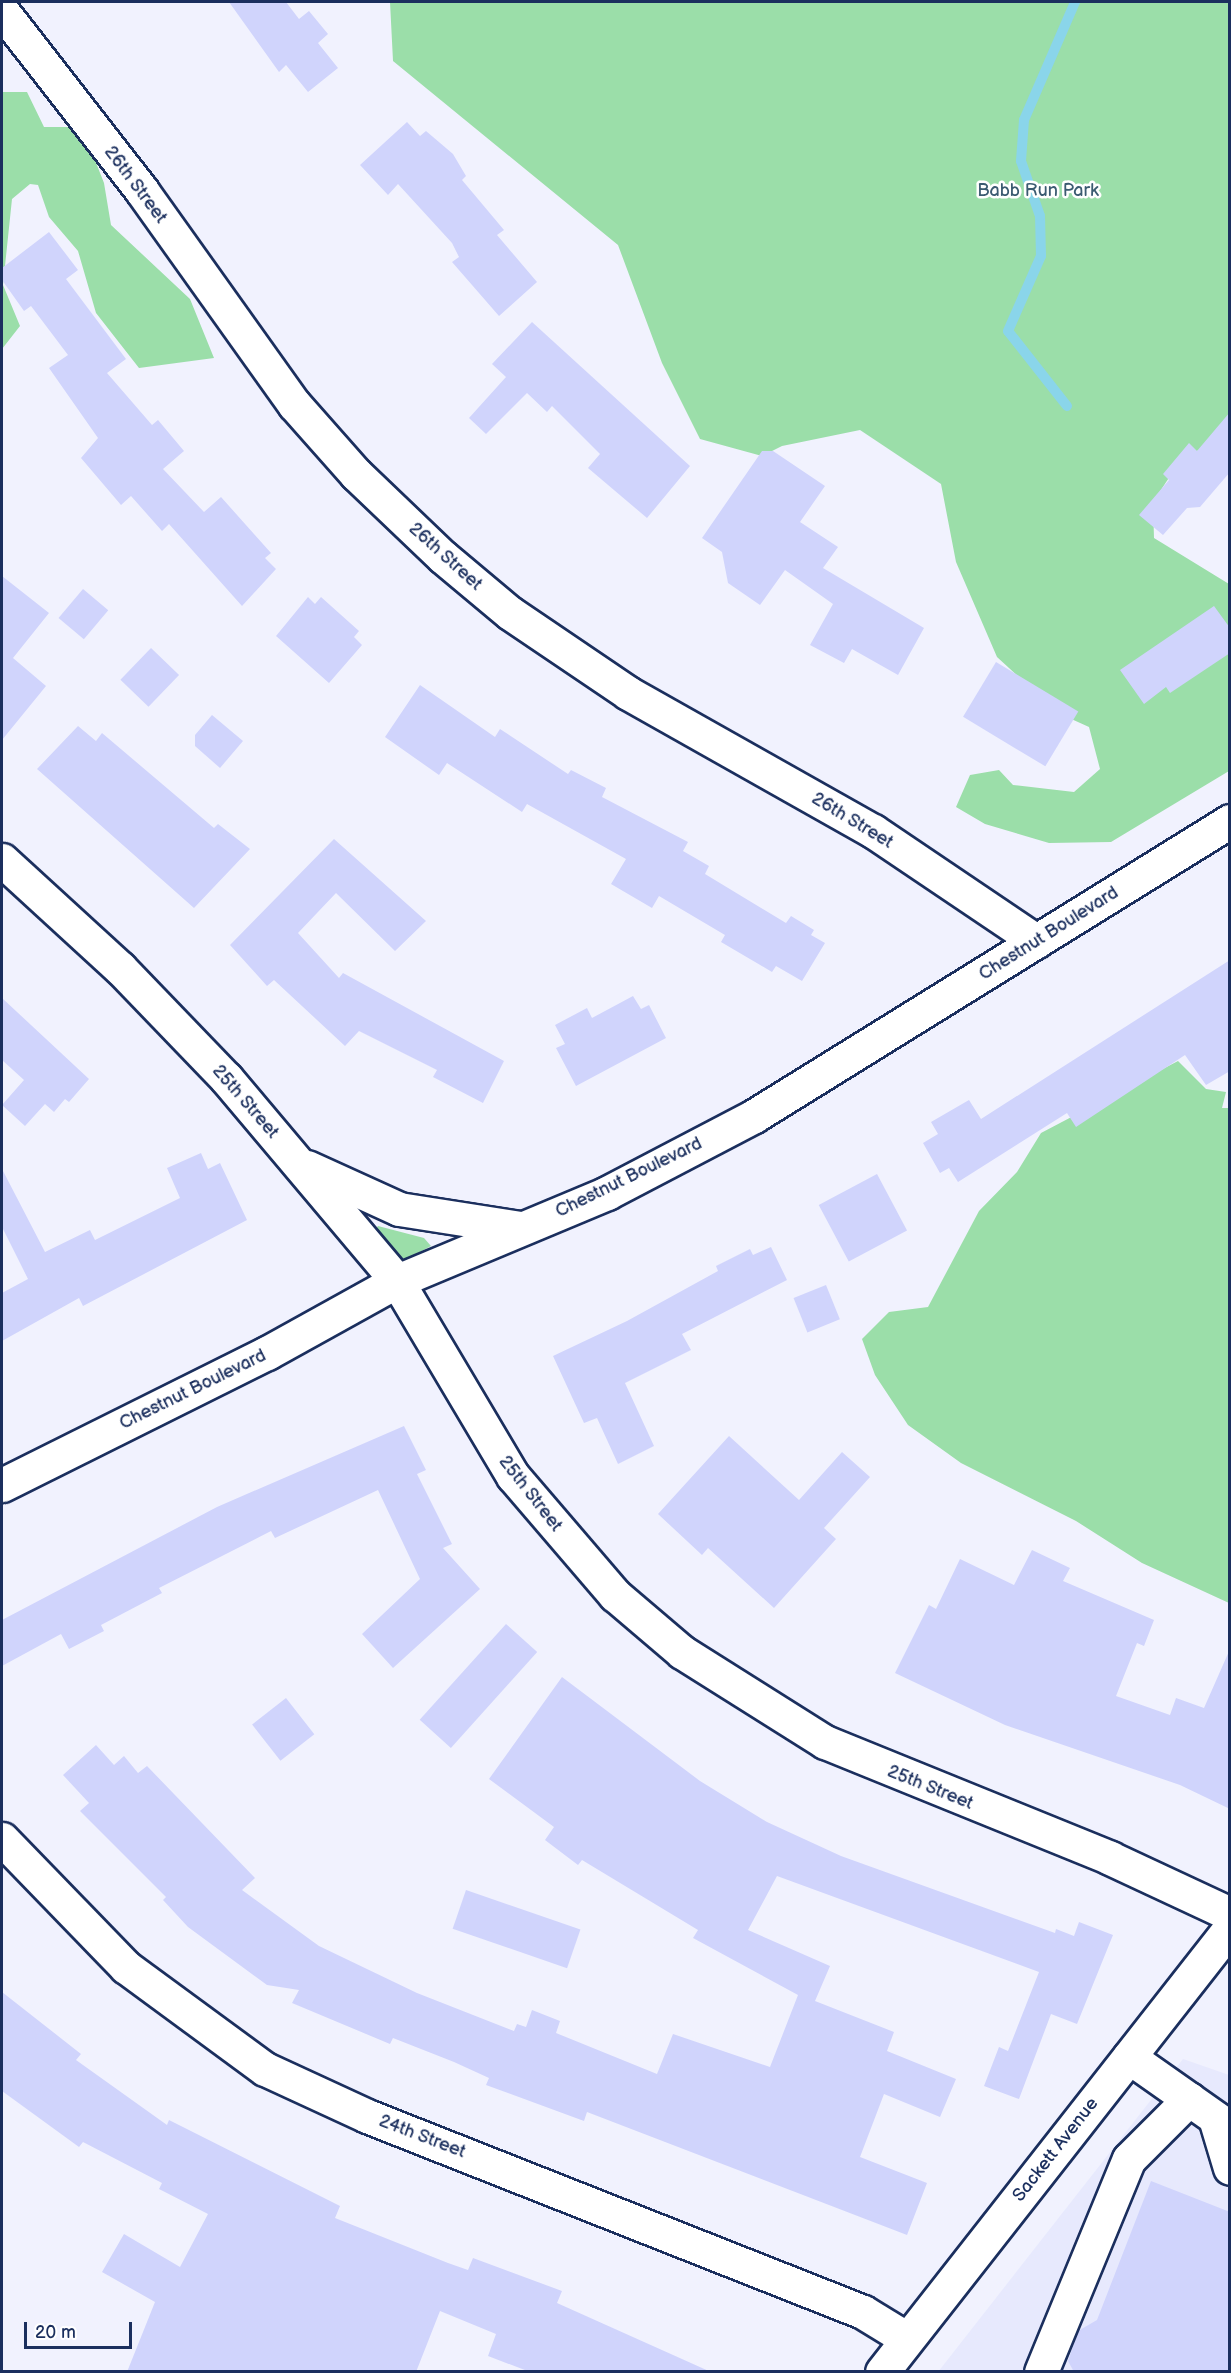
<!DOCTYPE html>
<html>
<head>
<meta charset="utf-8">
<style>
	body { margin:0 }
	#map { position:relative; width:1231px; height:2373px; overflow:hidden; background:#f1f2fe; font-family:"Balsamiq Sans",sans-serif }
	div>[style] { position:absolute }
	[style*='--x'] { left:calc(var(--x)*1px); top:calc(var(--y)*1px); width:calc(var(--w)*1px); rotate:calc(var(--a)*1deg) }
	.built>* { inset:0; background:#e7e9fd }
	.green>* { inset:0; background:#9bdea9 }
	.stream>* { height:10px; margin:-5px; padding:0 5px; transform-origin:5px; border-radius:5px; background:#8ad5ea }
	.building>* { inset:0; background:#d0d4fc; transform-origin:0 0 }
	.roads { filter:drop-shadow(2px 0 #1b2f5e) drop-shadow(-2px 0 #1b2f5e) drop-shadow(0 2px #1b2f5e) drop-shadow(0 -2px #1b2f5e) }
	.minor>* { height:33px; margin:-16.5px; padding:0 16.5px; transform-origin:16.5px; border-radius:16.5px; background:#fff }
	span { translate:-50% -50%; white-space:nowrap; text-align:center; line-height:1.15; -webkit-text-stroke:5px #fff; paint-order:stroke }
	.street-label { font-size:18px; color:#1b2f5e }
	.park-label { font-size:18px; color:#3b5b71 }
	.frame { position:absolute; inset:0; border:3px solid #1b2f5e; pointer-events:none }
	.scale { position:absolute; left:24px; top:2322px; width:108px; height:27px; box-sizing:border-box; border:3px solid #1b2f5e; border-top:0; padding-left:8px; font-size:18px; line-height:21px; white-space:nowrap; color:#1b2f5e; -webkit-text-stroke:4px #fff; paint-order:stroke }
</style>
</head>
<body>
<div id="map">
	<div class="built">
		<i style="clip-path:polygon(1183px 2059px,1229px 2075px,1229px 2371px,938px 2372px)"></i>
	</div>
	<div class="green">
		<i style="clip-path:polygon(390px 2px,1229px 2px,1229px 436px,1182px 458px,1153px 502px,1154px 538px,1229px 584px,1229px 771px,1111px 842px,1049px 843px,985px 824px,956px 807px,970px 775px,999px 770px,1013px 785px,1074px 792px,1100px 769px,1089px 727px,1058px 713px,997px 657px,956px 562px,941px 484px,860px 430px,782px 446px,762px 456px,700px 439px,662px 363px,618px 245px,393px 61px)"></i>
		<i style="clip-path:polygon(2px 92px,27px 92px,44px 127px,82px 127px,104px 183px,111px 225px,190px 299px,214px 358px,139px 368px,96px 313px,78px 251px,49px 217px,38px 185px,30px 184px,12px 199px,3px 285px,20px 326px,2px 349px)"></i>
		<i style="clip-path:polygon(1178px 1061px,1206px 1089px,1226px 1092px,1222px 1108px,1230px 1108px,1229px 1603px,1142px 1563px,1076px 1521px,961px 1463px,908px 1425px,875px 1375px,862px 1339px,889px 1312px,928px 1307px,979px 1211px,1017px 1172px,1041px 1133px)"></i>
		<i style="clip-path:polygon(378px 1226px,424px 1238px,431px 1246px,407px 1259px,394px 1258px,374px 1231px)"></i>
	</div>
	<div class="stream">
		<i style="--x:1067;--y:406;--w:95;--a:-128.2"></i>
		<i style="--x:1008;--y:331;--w:82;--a:-66.3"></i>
		<i style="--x:1041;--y:256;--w:40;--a:-91.4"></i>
		<i style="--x:1040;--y:216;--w:58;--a:-109.1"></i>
		<i style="--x:1021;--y:161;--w:41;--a:-85.8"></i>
		<i style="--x:1024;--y:120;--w:129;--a:-66.6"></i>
	</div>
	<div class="building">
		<i style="clip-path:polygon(229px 2px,286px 2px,299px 19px,309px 11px,328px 34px,318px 43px,338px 68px,308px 92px,286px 65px,279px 72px)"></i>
		<i style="clip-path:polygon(407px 122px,420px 136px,426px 131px,453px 154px,466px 176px,462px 180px,504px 230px,497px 235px,537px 282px,499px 316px,452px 262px,459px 257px,452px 243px,398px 184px,388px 195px,360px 165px)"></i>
		<i style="clip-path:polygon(49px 232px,78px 270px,66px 279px,126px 359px,107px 373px,152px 425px,158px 420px,184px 451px,163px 469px,204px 512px,221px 497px,271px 553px,265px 558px,276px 569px,242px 606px,169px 524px,162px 531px,131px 496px,121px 505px,81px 458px,98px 438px,49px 368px,68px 355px,31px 306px,24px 311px,2px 280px,2px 268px)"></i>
		<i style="clip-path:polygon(532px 322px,690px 466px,647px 518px,588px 468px,600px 454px,552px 406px,547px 412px,527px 393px,486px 434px,469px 418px,506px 377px,492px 364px)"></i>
		<i style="clip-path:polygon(1230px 412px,1230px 472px,1200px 507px,1187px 508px,1163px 535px,1139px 515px,1169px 480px,1163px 474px,1189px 443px,1197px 451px)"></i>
		<i style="clip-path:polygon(762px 451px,773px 451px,825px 486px,800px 522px,838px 547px,823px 568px,924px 628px,898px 675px,852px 649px,844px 663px,810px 645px,833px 604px,785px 570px,760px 605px,728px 583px,722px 552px,702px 538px)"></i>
		<i style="clip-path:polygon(2px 576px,49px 613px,13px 658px,46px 686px,2px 740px)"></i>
		<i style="left:83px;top:589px;width:33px;height:38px;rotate:40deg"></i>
		<i style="clip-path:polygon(308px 597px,315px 604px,321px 597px,359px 631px,354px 637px,362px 645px,329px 683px,276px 636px)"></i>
		<i style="clip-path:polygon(1214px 606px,1230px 628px,1230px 653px,1170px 693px,1166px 687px,1144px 704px,1120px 670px)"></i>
		<i style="left:151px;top:648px;width:39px;height:44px;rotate:44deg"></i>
		<i style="left:996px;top:662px;width:96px;height:64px;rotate:31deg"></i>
		<i style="clip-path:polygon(420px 685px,495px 737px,500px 729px,568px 774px,571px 770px,606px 788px,602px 797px,688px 842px,683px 851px,709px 866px,705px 874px,786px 923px,791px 916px,814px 930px,811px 935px,825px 943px,802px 981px,776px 966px,772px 972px,721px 942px,725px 935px,659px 896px,652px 908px,611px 884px,626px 859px,527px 804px,522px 812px,447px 763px,439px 775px,385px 737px)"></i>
		<i style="clip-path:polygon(212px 715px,243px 741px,220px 768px,195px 746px,195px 735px)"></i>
		<i style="clip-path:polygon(78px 726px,96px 741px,102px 733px,214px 828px,218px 824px,250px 849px,194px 908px,37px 769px)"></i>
		<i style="clip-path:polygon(334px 839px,426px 921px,395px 951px,336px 893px,298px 933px,339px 978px,343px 973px,504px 1061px,483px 1103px,433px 1077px,437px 1070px,359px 1031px,345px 1046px,274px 980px,267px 986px,230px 945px)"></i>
		<i style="clip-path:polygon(1230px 960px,1230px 1071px,1206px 1085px,1185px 1055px,1076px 1127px,1067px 1113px,958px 1182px,949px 1168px,940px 1173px,923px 1143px,938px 1134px,931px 1122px,969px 1100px,981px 1119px)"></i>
		<i style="clip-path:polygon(633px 996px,641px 1009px,649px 1005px,666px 1038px,576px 1086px,556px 1048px,565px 1044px,555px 1025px,587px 1008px,592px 1018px)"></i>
		<i style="clip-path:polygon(2px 998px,89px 1079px,69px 1102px,65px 1099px,54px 1112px,45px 1104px,25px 1126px,2px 1105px,24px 1080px,2px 1060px)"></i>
		<i style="clip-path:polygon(201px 1153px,208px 1169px,220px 1163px,247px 1220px,83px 1306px,79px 1298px,2px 1341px,2px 1293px,28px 1279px,2px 1227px,2px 1169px,45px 1252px,90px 1230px,95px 1240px,180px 1198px,167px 1168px)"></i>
		<i style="left:877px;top:1174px;width:64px;height:66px;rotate:62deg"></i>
		<i style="clip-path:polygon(771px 1247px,787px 1280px,682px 1334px,691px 1350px,625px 1383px,654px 1446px,618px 1464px,597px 1418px,584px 1423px,553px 1356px,627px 1321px,718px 1271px,716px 1266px,750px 1249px,753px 1255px)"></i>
		<i style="left:826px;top:1285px;width:37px;height:35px;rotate:68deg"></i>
		<i style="clip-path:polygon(404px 1426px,426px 1470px,417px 1474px,452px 1544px,443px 1548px,480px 1589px,393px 1668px,362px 1634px,420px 1579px,378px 1490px,275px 1538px,271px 1531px,159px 1588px,162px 1593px,101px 1625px,104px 1631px,69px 1649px,61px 1634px,2px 1666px,2px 1620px,217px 1507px)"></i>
		<i style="clip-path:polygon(729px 1436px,799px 1500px,842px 1452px,870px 1477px,824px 1528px,836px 1539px,774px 1608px,708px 1548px,702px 1555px,658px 1514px)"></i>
		<i style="clip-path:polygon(1032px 1550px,1070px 1568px,1063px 1581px,1154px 1620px,1144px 1646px,1137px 1643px,1116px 1696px,1170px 1715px,1176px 1698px,1204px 1708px,1230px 1649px,1230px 1809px,1180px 1785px,1005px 1725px,895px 1673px,929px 1605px,936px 1609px,960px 1559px,1014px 1585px)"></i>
		<i style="left:506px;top:1624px;width:42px;height:129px;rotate:42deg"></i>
		<i style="clip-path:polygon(562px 1677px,700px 1781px,767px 1822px,841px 1856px,1055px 1933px,1056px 1929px,1074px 1936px,1079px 1922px,1113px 1935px,1077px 2024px,1051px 2014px,1019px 2099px,984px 2086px,999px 2047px,1008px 2051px,1039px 1972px,777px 1876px,748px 1930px,830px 1966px,815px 2001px,894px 2032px,887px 2051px,956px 2079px,940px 2117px,884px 2094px,860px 2157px,927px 2183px,907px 2235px,587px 2112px,584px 2121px,486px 2085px,489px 2078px,454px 2062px,393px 2038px,390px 2044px,292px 2003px,299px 1990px,267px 1985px,188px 1927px,163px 1900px,166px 1897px,80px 1811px,89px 1803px,63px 1775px,96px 1745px,114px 1765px,124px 1756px,138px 1773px,147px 1766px,255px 1878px,242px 1890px,319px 1946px,417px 1993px,514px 2031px,517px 2024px,526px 2027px,532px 2010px,560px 2021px,556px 2033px,657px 2074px,673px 2034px,770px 2067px,798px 1995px,693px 1938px,698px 1930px,582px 1860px,578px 1865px,545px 1840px,554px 1827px,489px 1779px)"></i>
		<i style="left:286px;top:1698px;width:46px;height:43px;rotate:52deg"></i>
		<i style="left:466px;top:1890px;width:121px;height:41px;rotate:19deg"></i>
		<i style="clip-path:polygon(2px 1992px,81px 2054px,76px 2060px,167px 2125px,169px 2120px,340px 2206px,335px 2218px,448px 2263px,468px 2270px,473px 2258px,562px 2291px,557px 2303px,711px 2372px,530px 2372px,488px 2356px,496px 2334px,440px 2311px,416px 2372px,127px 2372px,155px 2302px,102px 2272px,124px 2234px,180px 2267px,208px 2214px,159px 2189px,162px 2183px,83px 2142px,79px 2147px,2px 2091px)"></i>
		<i style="clip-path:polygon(1151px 2181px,1230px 2212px,1230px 2372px,1074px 2372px,1068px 2361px,1078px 2331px,1097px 2320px)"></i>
	</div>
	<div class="roads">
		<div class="minor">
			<i style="--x:2;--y:11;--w:228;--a:52.1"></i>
			<i style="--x:142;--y:191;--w:262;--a:54.5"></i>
			<i style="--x:294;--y:404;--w:94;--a:48.5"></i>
			<i style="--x:356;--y:474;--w:120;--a:43.7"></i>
			<i style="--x:443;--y:557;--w:87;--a:39.9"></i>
			<i style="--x:510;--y:613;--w:143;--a:34.1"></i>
			<i style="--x:628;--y:693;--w:281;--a:29.4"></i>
			<i style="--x:873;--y:831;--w:197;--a:34"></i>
			<i style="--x:2;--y:860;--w:160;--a:42.5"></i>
			<i style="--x:120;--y:968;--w:153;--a:46.1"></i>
			<i style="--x:226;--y:1078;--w:265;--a:49.9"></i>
			<i style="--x:397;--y:1281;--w:227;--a:59.3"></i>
			<i style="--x:513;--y:1476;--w:157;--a:49.4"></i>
			<i style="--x:615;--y:1595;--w:88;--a:40.4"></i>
			<i style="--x:682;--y:1652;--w:169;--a:32.2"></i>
			<i style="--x:825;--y:1742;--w:308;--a:22.1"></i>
			<i style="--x:1110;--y:1858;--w:132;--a:25"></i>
			<i style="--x:307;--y:1167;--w:101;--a:24.5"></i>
			<i style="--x:399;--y:1209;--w:123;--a:8.9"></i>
			<i style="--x:2;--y:1485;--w:296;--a:-26.5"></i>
			<i style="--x:267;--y:1353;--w:149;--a:-29"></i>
			<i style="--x:397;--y:1281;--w:228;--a:-22.7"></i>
			<i style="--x:607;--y:1193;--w:166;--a:-27.6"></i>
			<i style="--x:754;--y:1116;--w:560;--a:-31.79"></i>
			<i style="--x:2;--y:1839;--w:178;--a:45.9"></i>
			<i style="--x:126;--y:1967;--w:172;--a:36.3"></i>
			<i style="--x:265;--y:2069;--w:112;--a:24.7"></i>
			<i style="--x:367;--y:2116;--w:533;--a:21.56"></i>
			<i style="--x:863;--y:2312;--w:48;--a:31.4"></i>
			<i style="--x:1129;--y:2057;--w:123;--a:35.1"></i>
			<i style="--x:1215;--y:2118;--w:52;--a:73.3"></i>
			<i style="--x:882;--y:2372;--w:564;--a:-51.91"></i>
			<i style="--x:1041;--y:2372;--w:230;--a:-67.6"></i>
			<i style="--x:1129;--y:2159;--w:85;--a:-45"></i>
		</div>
	</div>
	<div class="street-label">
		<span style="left:135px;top:185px;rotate:53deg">26th Street</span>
		<span style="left:445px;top:557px;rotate:42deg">26th Street</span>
		<span style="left:852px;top:821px;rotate:31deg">26th Street</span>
		<span style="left:1049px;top:934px;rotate:-32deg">Chestnut Boulevard</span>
		<span style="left:245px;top:1102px;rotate:49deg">25th Street</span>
		<span style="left:629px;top:1178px;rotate:-26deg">Chestnut Boulevard</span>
		<span style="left:193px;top:1390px;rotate:-26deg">Chestnut Boulevard</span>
		<span style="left:530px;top:1494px;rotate:52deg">25th Street</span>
		<span style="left:930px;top:1788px;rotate:22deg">25th Street</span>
		<span style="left:422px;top:2137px;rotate:21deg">24th Street</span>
		<span style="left:1056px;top:2150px;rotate:-52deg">Sackett Avenue</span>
	</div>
	<div class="park-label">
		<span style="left:1038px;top:191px">Babb Run Park</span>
	</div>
	<div class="frame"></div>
	<div class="scale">20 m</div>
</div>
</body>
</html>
